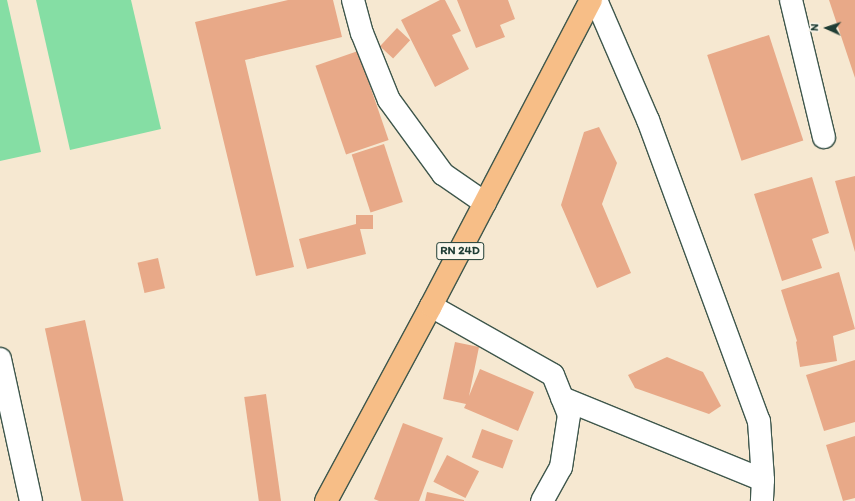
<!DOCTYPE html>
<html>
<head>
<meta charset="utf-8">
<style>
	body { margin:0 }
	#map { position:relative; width:855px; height:501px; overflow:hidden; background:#f6e8d1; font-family:Itim,sans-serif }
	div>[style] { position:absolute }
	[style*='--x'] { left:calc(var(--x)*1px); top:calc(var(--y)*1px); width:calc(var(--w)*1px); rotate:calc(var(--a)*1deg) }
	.green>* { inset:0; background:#85dea4 }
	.building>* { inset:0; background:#e8a988; transform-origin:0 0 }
	.roads { filter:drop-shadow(1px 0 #3f574c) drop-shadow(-1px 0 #3f574c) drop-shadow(0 1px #3f574c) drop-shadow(0 -1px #3f574c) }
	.minor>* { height:22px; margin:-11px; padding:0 11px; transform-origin:11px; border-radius:11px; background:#fff }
	.major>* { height:22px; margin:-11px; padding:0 11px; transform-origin:11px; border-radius:11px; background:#f7be87 }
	span { translate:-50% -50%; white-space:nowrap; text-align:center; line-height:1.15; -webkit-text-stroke:3px #fbf7ec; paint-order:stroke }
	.shield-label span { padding:1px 3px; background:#fbf7ec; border:1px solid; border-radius:3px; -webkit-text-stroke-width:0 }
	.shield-label { font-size:12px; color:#1f3d34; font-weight:700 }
	.north { position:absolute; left:807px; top:8px; width:40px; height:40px; -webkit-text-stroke:3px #fbf7ec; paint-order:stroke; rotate:273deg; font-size:11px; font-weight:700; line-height:16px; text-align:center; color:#1f3d34 }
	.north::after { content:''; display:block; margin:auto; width:14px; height:18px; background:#1f3d34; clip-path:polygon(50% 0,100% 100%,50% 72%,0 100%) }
</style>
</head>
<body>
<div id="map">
	<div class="green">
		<i style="clip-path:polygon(0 0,7px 0,41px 152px,0 161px)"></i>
		<i style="clip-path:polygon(36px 0,131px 0,161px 129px,70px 150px)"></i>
	</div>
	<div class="building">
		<i style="clip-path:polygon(288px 0,333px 0,342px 37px,245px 60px,294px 267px,256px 276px,195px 22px)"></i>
		<i style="clip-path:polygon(440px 0,445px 0,461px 31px,452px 35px,469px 69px,435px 87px,401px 20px)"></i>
		<i style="clip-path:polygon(457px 0,508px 0,515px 19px,500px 25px,505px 37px,476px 48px)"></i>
		<i style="clip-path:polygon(829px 0,855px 0,855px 78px)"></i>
		<i style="left:397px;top:28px;width:18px;height:25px;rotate:43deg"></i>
		<i style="left:769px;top:35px;width:111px;height:65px;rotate:72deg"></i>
		<i style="left:358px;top:51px;width:94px;height:45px;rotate:71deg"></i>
		<i style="clip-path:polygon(599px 127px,617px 163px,602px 204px,631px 273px,597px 288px,561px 205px,584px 132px)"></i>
		<i style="left:384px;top:144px;width:61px;height:34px;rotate:72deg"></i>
		<i style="clip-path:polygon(855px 176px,855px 252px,835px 181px)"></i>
		<i style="clip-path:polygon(812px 177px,829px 233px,812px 239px,822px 268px,782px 281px,754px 194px)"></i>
		<i style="clip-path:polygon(356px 215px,373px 215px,373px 229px,360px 229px,366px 254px,307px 269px,299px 239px,356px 224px)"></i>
		<i style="left:158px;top:258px;width:31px;height:21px;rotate:77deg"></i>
		<i style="clip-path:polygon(839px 272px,855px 329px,833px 336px,837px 361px,800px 367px,796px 342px,797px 341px,781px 290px)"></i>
		<i style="left:85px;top:320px;width:185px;height:41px;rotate:78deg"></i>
		<i style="clip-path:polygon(455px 342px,479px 347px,469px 396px,480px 369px,534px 392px,518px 431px,464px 408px,466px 404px,443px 399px)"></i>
		<i style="clip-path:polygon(667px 357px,703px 372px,721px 406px,709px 414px,635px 388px,628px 375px)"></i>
		<i style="clip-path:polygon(855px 360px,855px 422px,824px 431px,806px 375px)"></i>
		<i style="left:266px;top:394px;width:108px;height:22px;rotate:82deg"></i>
		<i style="clip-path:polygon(403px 423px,443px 438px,419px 501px,379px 501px,374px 499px)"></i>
		<i style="left:482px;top:429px;width:33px;height:30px;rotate:20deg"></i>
		<i style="clip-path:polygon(855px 436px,855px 498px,843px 501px,826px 445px)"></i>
		<i style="left:447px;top:455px;width:36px;height:30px;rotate:27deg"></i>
		<i style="clip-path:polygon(427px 492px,464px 500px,464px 501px,425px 501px)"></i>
	</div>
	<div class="roads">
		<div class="minor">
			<i style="--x:353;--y:0;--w:34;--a:75"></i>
			<i style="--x:362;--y:33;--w:72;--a:68.1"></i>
			<i style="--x:389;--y:100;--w:92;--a:53.9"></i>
			<i style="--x:443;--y:174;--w:51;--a:34.6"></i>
			<i style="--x:596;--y:0;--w:131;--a:66.6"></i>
			<i style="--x:648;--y:120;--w:321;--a:69.8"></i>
			<i style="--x:759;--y:421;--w:59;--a:86.1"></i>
			<i style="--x:791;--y:0;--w:141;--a:76.5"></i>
			<i style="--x:431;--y:306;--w:140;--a:29.5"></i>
			<i style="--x:553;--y:375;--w:43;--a:68.2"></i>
			<i style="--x:569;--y:415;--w:53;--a:98.7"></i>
			<i style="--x:561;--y:467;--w:39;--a:119"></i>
			<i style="--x:0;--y:359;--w:145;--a:77.7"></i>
			<i style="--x:562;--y:398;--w:217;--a:22.2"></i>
			<i style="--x:763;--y:480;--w:21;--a:93"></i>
		</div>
		<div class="major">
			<i style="--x:326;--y:501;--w:221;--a:-61.7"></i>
			<i style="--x:431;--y:306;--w:345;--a:-62.4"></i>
		</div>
	</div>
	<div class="shield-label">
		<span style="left:460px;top:251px">RN 24D</span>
	</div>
	<div class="north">N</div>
</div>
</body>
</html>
